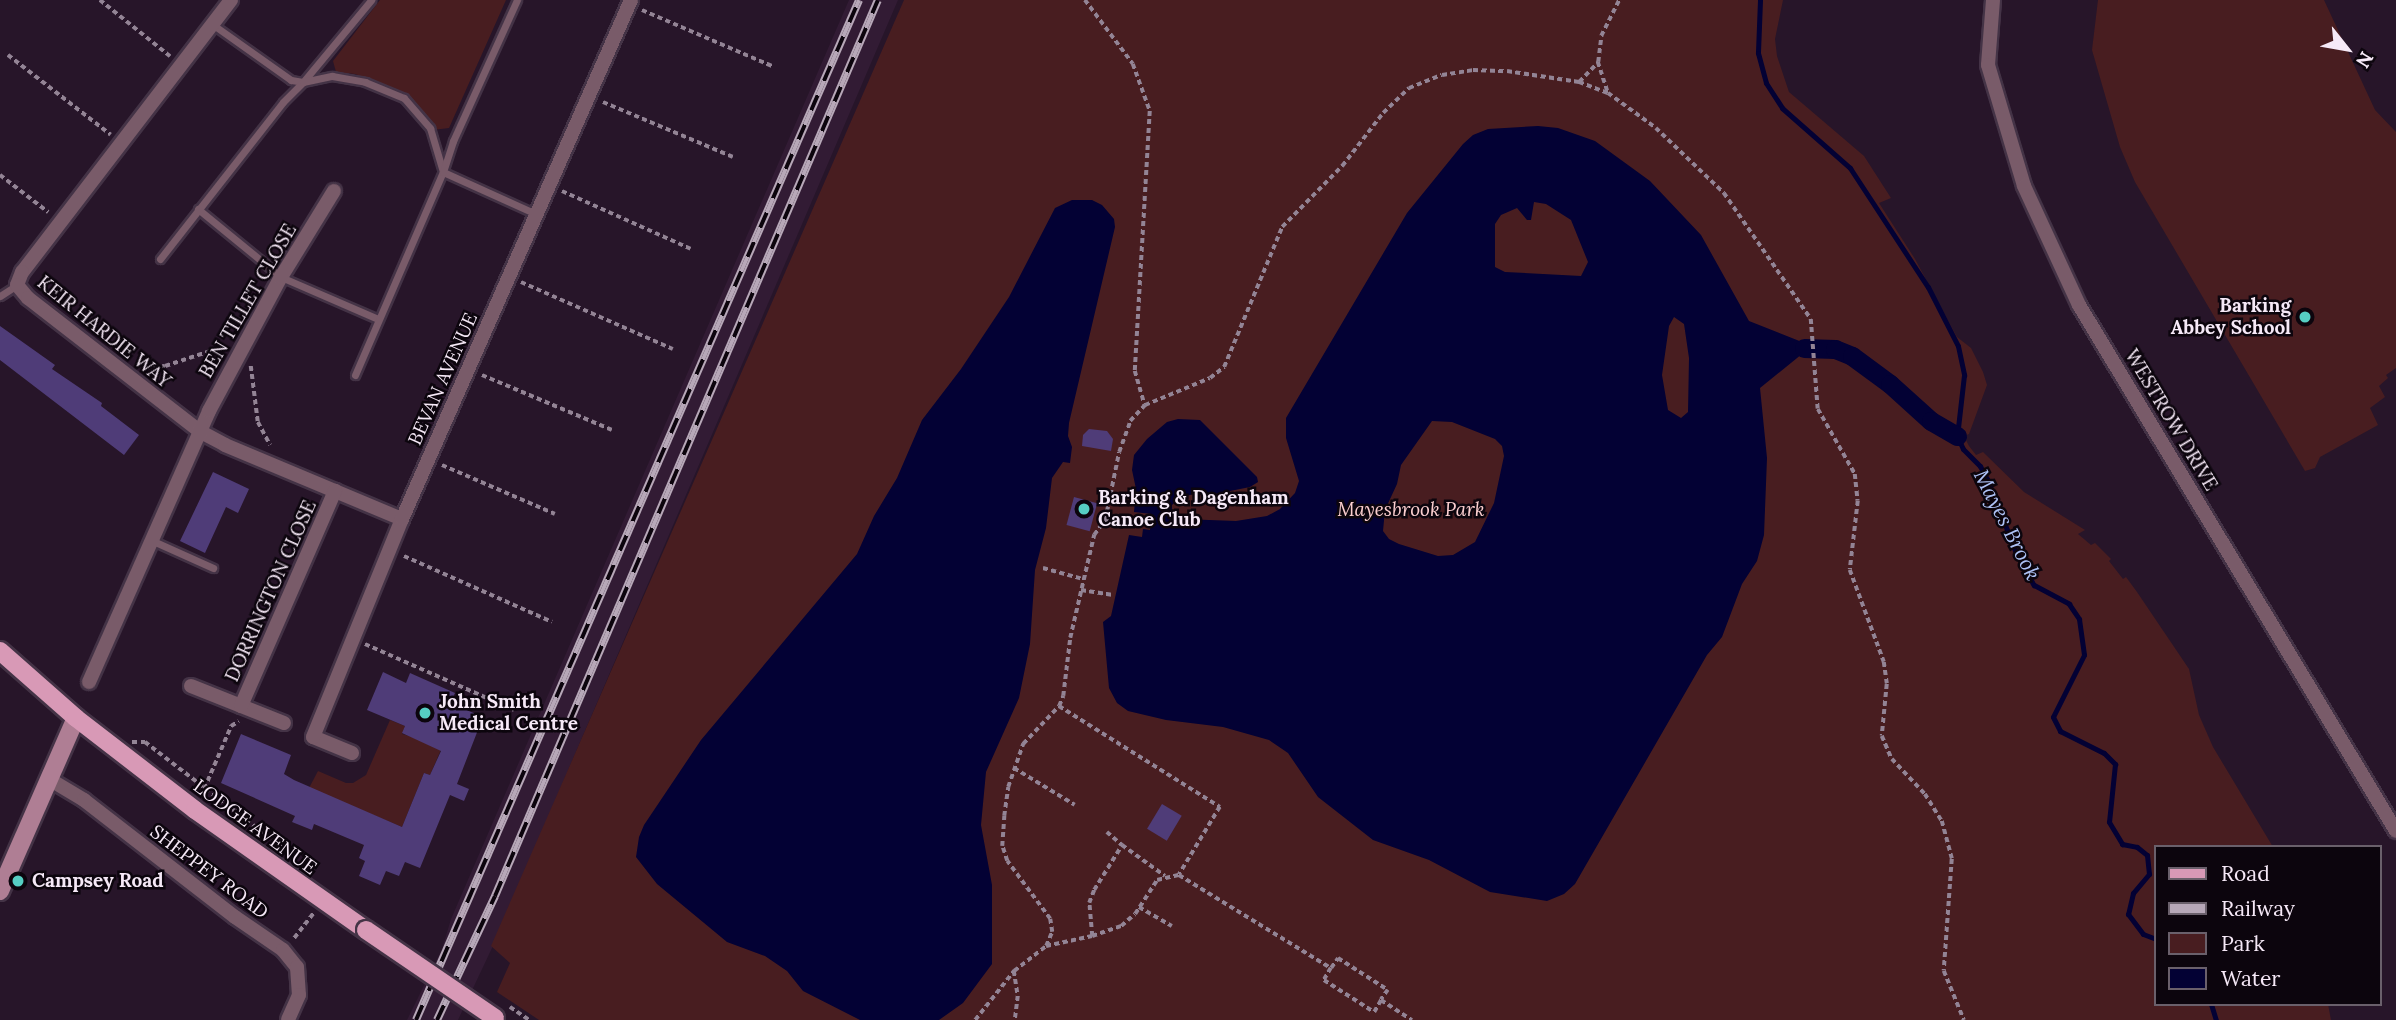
<!DOCTYPE html>
<html>
<head>
<meta charset="utf-8">
<style>
	body { margin:0 }
	#map { position:relative; width:2396px; height:1020px; overflow:hidden; background:#271529; font-family:Lora,serif }
	div>[style] { position:absolute }
	[style*='--x'] { left:calc(var(--x)*1px); top:calc(var(--y)*1px); width:calc(var(--w)*1px); rotate:calc(var(--a)*1deg) }
	.built>* { inset:0; background:#321b34 }
	.green>* { inset:0; background:#481d20 }
	.water>* { inset:0; background:#030134 }
	.stream>* { height:5px; margin:-2.5px; padding:0 2.5px; transform-origin:2.5px; border-radius:2.5px; background:#030134 }
	.canal>* { height:19px; margin:-9.5px; padding:0 9.5px; transform-origin:9.5px; border-radius:9.5px; background:#030134 }
	.building>* { inset:0; background:#4f3c78; transform-origin:0 0 }
	.path>* { height:3.5px; margin-top:-1.75px; transform-origin:0; background:repeating-linear-gradient(90deg,#938495 0 5px,transparent 0 8.5px) }
	.roads { filter:drop-shadow(2px 0 #443346) drop-shadow(-2px 0 #443346) drop-shadow(0 2px #443346) drop-shadow(0 -2px #443346) }
	.lane>* { height:7px; margin:-3.5px; padding:0 3.5px; transform-origin:3.5px; border-radius:3.5px; background:#795b69 }
	.street>* { height:14px; margin:-7px; padding:0 7px; transform-origin:7px; border-radius:7px; background:#795b69 }
	.secondary>* { height:18px; margin:-9px; padding:0 9px; transform-origin:9px; border-radius:9px; background:#af7e94 }
	.primary>* { height:18px; margin:-9px; padding:0 9px; transform-origin:9px; border-radius:9px; background:#d899b6 }
	.rail>* { height:8px; margin-top:-4px; transform-origin:0; background:repeating-linear-gradient(90deg,#0c050d 0 16px,#b7a8b8 0 32px); box-sizing:border-box; border-block:2px solid #b7a8b8 }
	.bridges { filter:drop-shadow(2px 0 #443346) drop-shadow(-2px 0 #443346) drop-shadow(0 2px #443346) drop-shadow(0 -2px #443346) }
	.primary-bridge>* { height:18px; margin:-9px; padding:0 9px; transform-origin:9px; border-radius:9px; background:#d899b6 }
	.dots>* { width:19px; height:19px; translate:-50% -50%; box-sizing:border-box; border:4px solid #0c050d; border-radius:50% }
	span { translate:-50% -50%; white-space:nowrap; text-align:center; line-height:1.15; -webkit-text-stroke:5px #0c050d; paint-order:stroke }
	.street-label { font-size:19px; color:#f6e9f7 }
	.poi-label { font-size:19px; color:#f6e9f7; font-weight:700 }
	.right { translate:-100% -50%; text-align:right }
	.left { translate:0 -50%; text-align:left }
	.park-label { font-size:19px; color:#fccfd0; font-style:italic }
	.water-label { font-size:21px; color:#adc1f5; font-style:italic }
	.legend { position:absolute; left:2154px; top:845px; width:228px; height:161px; box-sizing:border-box; background:#0c050d; border:2px solid #6a606b; margin:0; padding:9px 12px; list-style:none; font-size:21px; color:#f6e9f7 }
	.legend li { display:flex; align-items:center; gap:14px; height:35px }
	.legend b { width:35px; border:2px solid #6a606b }
	.north { position:absolute; left:2312px; top:14px; width:70px; height:70px; -webkit-text-stroke:5px #0c050d; paint-order:stroke; rotate:121deg; font-size:19px; font-weight:700; line-height:28px; text-align:center; color:#f6e9f7 }
	.north::after { content:''; display:block; margin:auto; width:24px; height:32px; background:#f6e9f7; clip-path:polygon(50% 0,100% 100%,50% 72%,0 100%) }
</style>
</head>
<body>
<div id="map">
	<div class="built">
		<i style="clip-path:polygon(849px 0,898px 0,492px 948px,458px 1020px,407px 1020px,442px 949px,451px 919px)"></i>
	</div>
	<div class="green">
		<i style="clip-path:polygon(380px 0,506px 0,449px 128px,433px 130px,407px 98px,389px 86px,355px 74px,336px 72px,333px 61px)"></i>
		<i style="clip-path:polygon(904px 0,1783px 0,1775px 39px,1777px 56px,1789px 92px,1864px 156px,1891px 198px,1879px 203px,1915px 259px,1957px 337px,1971px 348px,1983px 372px,1987px 385px,1969px 434px,1964px 436px,1969px 446px,1976px 455px,1983px 452px,2024px 492px,2085px 530px,2078px 534px,2091px 545px,2095px 543px,2111px 559px,2109px 561px,2123px 579px,2126px 577px,2137px 592px,2189px 669px,2199px 715px,2213px 747px,2273px 847px,2156px 847px,2156px 1004px,2328px 1004px,2331px 1020px,539px 1020px,497px 992px,510px 963px,491px 946px)"></i>
		<i style="clip-path:polygon(2098px 0,2324px 0,2375px 110px,2396px 132px,2396px 368px,2386px 375px,2388px 378px,2379px 386px,2385px 397px,2370px 408px,2378px 425px,2320px 457px,2315px 468px,2305px 471px,2135px 182px,2120px 147px,2092px 50px)"></i>
		<i style="clip-path:polygon(390px 720px,405px 726px,402px 734px,443px 745px,430px 775px,424px 773px,402px 827px,309px 788px,318px 771px,346px 783px,353px 783px,366px 775px)"></i>
	</div>
	<div class="water">
		<i style="clip-path:polygon(evenodd,1538px 126px,1558px 128px,1595px 141px,1650px 181px,1701px 235px,1749px 321px,1802px 342px,1804px 348px,1802px 354px,1760px 388px,1767px 458px,1764px 535px,1757px 561px,1742px 584px,1722px 637px,1707px 655px,1575px 884px,1564px 894px,1547px 901px,1490px 892px,1429px 860px,1373px 840px,1318px 797px,1288px 753px,1269px 740px,1223px 727px,1166px 720px,1128px 711px,1117px 703px,1109px 688px,1103px 622px,1111px 616px,1129px 535px,1142px 537px,1143px 529px,1150px 530px,1152px 514px,1134px 512px,1136px 489px,1132px 470px,1134px 455px,1147px 439px,1167px 422px,1178px 419px,1200px 420px,1257px 477px,1258px 482px,1250px 487px,1215px 494px,1196px 493px,1178px 499px,1172px 505px,1172px 510px,1182px 519px,1236px 521px,1267px 516px,1280px 509px,1295px 493px,1299px 481px,1286px 438px,1286px 418px,1407px 213px,1463px 144px,1473px 135px,1488px 129px,1538px 126px,1534px 202px,1546px 204px,1571px 220px,1588px 262px,1581px 276px,1505px 272px,1495px 267px,1495px 224px,1501px 215px,1517px 208px,1527px 220px,1531px 220px,1534px 202px,1538px 126px,1674px 317px,1684px 324px,1689px 358px,1688px 412px,1681px 418px,1668px 410px,1662px 375px,1669px 326px,1674px 317px,1538px 126px,1432px 421px,1452px 422px,1495px 439px,1502px 446px,1504px 456px,1494px 503px,1475px 542px,1453px 555px,1438px 556px,1399px 544px,1389px 539px,1383px 531px,1385px 510px,1397px 484px,1401px 465px,1432px 421px)"></i>
		<i style="clip-path:polygon(1072px 200px,1092px 200px,1102px 205px,1114px 219px,1115px 227px,1069px 423px,1068px 436px,1072px 447px,1070px 463px,1063px 462px,1052px 478px,1046px 528px,1035px 570px,1030px 644px,1019px 698px,986px 772px,981px 825px,992px 885px,992px 964px,963px 1003px,939px 1020px,860px 1020px,803px 991px,787px 971px,765px 956px,727px 942px,657px 884px,636px 857px,639px 837px,644px 825px,701px 740px,857px 554px,874px 516px,897px 478px,922px 420px,961px 369px,1009px 297px,1055px 208px)"></i>
	</div>
	<div class="stream">
		<i style="--x:1760;--y:0;--w:53;--a:92.2"></i>
		<i style="--x:1758;--y:53;--w:31;--a:75"></i>
		<i style="--x:1766;--y:83;--w:30;--a:57"></i>
		<i style="--x:1782;--y:108;--w:91;--a:41.4"></i>
		<i style="--x:1850;--y:168;--w:142;--a:56.8"></i>
		<i style="--x:1928;--y:287;--w:66;--a:63"></i>
		<i style="--x:1958;--y:346;--w:30;--a:78"></i>
		<i style="--x:1964;--y:375;--w:61;--a:96.5"></i>
		<i style="--x:1957;--y:436;--w:14;--a:65"></i>
		<i style="--x:1963;--y:449;--w:24;--a:45"></i>
		<i style="--x:1980;--y:466;--w:15;--a:62"></i>
		<i style="--x:1987;--y:479;--w:76;--a:68.5"></i>
		<i style="--x:2015;--y:550;--w:40;--a:62"></i>
		<i style="--x:2034;--y:585;--w:40;--a:28"></i>
		<i style="--x:2069;--y:604;--w:18;--a:56"></i>
		<i style="--x:2079;--y:619;--w:36;--a:82"></i>
		<i style="--x:2084;--y:655;--w:69;--a:116.6"></i>
		<i style="--x:2053;--y:717;--w:16;--a:63"></i>
		<i style="--x:2060;--y:731;--w:49;--a:26.6"></i>
		<i style="--x:2104;--y:753;--w:16;--a:45"></i>
		<i style="--x:2115;--y:764;--w:58;--a:95.9"></i>
		<i style="--x:2109;--y:822;--w:26;--a:59"></i>
		<i style="--x:2122;--y:844;--w:15;--a:11"></i>
		<i style="--x:2137;--y:847;--w:13;--a:39"></i>
		<i style="--x:2147;--y:855;--w:19;--a:84"></i>
		<i style="--x:2149;--y:874;--w:25;--a:130"></i>
		<i style="--x:2133;--y:893;--w:22;--a:103"></i>
		<i style="--x:2128;--y:914;--w:25;--a:53"></i>
		<i style="--x:2143;--y:934;--w:14;--a:21"></i>
		<i style="--x:2211;--y:1004;--w:17;--a:73"></i>
	</div>
	<div class="canal">
		<i style="--x:1804;--y:348;--w:31;--a:2"></i>
		<i style="--x:1835;--y:349;--w:18;--a:22"></i>
		<i style="--x:1852;--y:356;--w:47;--a:36.4"></i>
		<i style="--x:1890;--y:384;--w:55;--a:42.1"></i>
		<i style="--x:1931;--y:421;--w:30;--a:30"></i>
	</div>
	<div class="building">
		<i style="clip-path:polygon(0 326px,55px 365px,52px 369px,102px 403px,101px 406px,139px 435px,124px 455px,0 360px)"></i>
		<i style="clip-path:polygon(1089px 429px,1107px 431px,1113px 439px,1111px 451px,1082px 446px,1083px 435px)"></i>
		<i style="clip-path:polygon(213px 472px,249px 489px,238px 513px,226px 507px,205px 553px,180px 541px)"></i>
		<i style="left:1074px;top:497px;width:24px;height:29px;rotate:15deg"></i>
		<i style="clip-path:polygon(383px 672px,406px 683px,410px 673px,455px 693px,450px 703px,483px 717px,457px 784px,469px 789px,464px 801px,450px 795px,420px 868px,405px 862px,399px 876px,386px 871px,380px 885px,359px 876px,365px 861px,359px 858px,364px 845px,314px 824px,312px 830px,292px 822px,295px 816px,221px 783px,241px 734px,291px 755px,284px 774px,294px 780px,402px 827px,424px 773px,430px 775px,441px 751px,402px 733px,405px 726px,367px 710px)"></i>
		<i style="left:1162px;top:804px;width:23px;height:29px;rotate:31deg"></i>
	</div>
	<div class="path">
		<i style="--x:100;--y:0;--w:90;--a:38.7"></i>
		<i style="--x:1085;--y:0;--w:80;--a:53.1"></i>
		<i style="--x:1133;--y:64;--w:50;--a:70.1"></i>
		<i style="--x:1150;--y:111;--w:260;--a:93.3"></i>
		<i style="--x:1135;--y:371;--w:35;--a:74"></i>
		<i style="--x:642;--y:10;--w:142;--a:23.3"></i>
		<i style="--x:8;--y:55;--w:130;--a:37.8"></i>
		<i style="--x:1598;--y:62;--w:33;--a:72"></i>
		<i style="--x:1608;--y:93;--w:59;--a:36.1"></i>
		<i style="--x:1656;--y:128;--w:94;--a:43.7"></i>
		<i style="--x:1724;--y:193;--w:153;--a:55.4"></i>
		<i style="--x:1811;--y:319;--w:90;--a:85.6"></i>
		<i style="--x:1818;--y:409;--w:75;--a:60.4"></i>
		<i style="--x:1855;--y:474;--w:27;--a:84"></i>
		<i style="--x:1858;--y:501;--w:69;--a:96.6"></i>
		<i style="--x:1850;--y:570;--w:98;--a:69.7"></i>
		<i style="--x:1884;--y:662;--w:22;--a:82"></i>
		<i style="--x:1887;--y:684;--w:52;--a:95.5"></i>
		<i style="--x:1882;--y:736;--w:25;--a:67"></i>
		<i style="--x:1892;--y:759;--w:48;--a:46.7"></i>
		<i style="--x:1925;--y:794;--w:32;--a:58"></i>
		<i style="--x:1942;--y:821;--w:39;--a:75"></i>
		<i style="--x:1952;--y:859;--w:112;--a:94.1"></i>
		<i style="--x:1944;--y:971;--w:53;--a:67.8"></i>
		<i style="--x:1579;--y:82;--w:31;--a:21"></i>
		<i style="--x:603;--y:102;--w:141;--a:22.9"></i>
		<i style="--x:0;--y:175;--w:61;--a:37.6"></i>
		<i style="--x:562;--y:191;--w:141;--a:24.2"></i>
		<i style="--x:521;--y:282;--w:166;--a:23.8"></i>
		<i style="--x:251;--y:366;--w:56;--a:82.9"></i>
		<i style="--x:258;--y:422;--w:26;--a:62"></i>
		<i style="--x:145;--y:368;--w:20;--a:-6"></i>
		<i style="--x:165;--y:366;--w:63;--a:-18.4"></i>
		<i style="--x:482;--y:375;--w:141;--a:22.9"></i>
		<i style="--x:442;--y:465;--w:123;--a:23.4"></i>
		<i style="--x:1105;--y:520;--w:42;--a:6.8"></i>
		<i style="--x:404;--y:556;--w:162;--a:24"></i>
		<i style="--x:1043;--y:568;--w:41;--a:15.4"></i>
		<i style="--x:1081;--y:590;--w:31;--a:9"></i>
		<i style="--x:365;--y:644;--w:163;--a:23.9"></i>
		<i style="--x:1059;--y:706;--w:190;--a:32.1"></i>
		<i style="--x:1220;--y:807;--w:79;--a:121.1"></i>
		<i style="--x:132;--y:742;--w:13;--a:0"></i>
		<i style="--x:145;--y:742;--w:174;--a:37.5"></i>
		<i style="--x:1014;--y:768;--w:71;--a:31.2"></i>
		<i style="--x:204;--y:789;--w:69;--a:-66.8"></i>
		<i style="--x:231;--y:726;--w:9;--a:-32"></i>
		<i style="--x:1107;--y:832;--w:20;--a:41"></i>
		<i style="--x:1139;--y:907;--w:38;--a:30"></i>
		<i style="--x:1092;--y:936;--w:33;--a:-95"></i>
		<i style="--x:1089;--y:903;--w:14;--a:-69"></i>
		<i style="--x:1094;--y:890;--w:53;--a:-58.1"></i>
		<i style="--x:1122;--y:845;--w:53;--a:35.8"></i>
		<i style="--x:294;--y:938;--w:31;--a:-52"></i>
		<i style="--x:1046;--y:946;--w:47;--a:-12.3"></i>
		<i style="--x:1092;--y:936;--w:31;--a:-19"></i>
		<i style="--x:1121;--y:926;--w:18;--a:-41"></i>
		<i style="--x:1135;--y:914;--w:40;--a:-57.1"></i>
		<i style="--x:1157;--y:880;--w:23;--a:-13"></i>
		<i style="--x:1179;--y:875;--w:178;--a:31.5"></i>
		<i style="--x:1331;--y:968;--w:14;--a:120"></i>
		<i style="--x:1324;--y:980;--w:59;--a:32.6"></i>
		<i style="--x:1374;--y:1012;--w:14;--a:-60"></i>
		<i style="--x:1381;--y:1000;--w:37;--a:33"></i>
		<i style="--x:1331;--y:968;--w:12;--a:-55"></i>
		<i style="--x:1338;--y:958;--w:59;--a:32.6"></i>
		<i style="--x:1388;--y:990;--w:12;--a:125"></i>
		<i style="--x:1014;--y:971;--w:25;--a:81"></i>
		<i style="--x:1018;--y:996;--w:24;--a:97"></i>
		<i style="--x:510;--y:1007;--w:23;--a:34"></i>
		<i style="--x:975;--y:1020;--w:63;--a:-51.5"></i>
		<i style="--x:1014;--y:971;--w:41;--a:-38"></i>
		<i style="--x:1046;--y:946;--w:15;--a:-67"></i>
		<i style="--x:1052;--y:932;--w:13;--a:-99"></i>
		<i style="--x:1050;--y:919;--w:72;--a:-126.6"></i>
		<i style="--x:1007;--y:861;--w:16;--a:-108"></i>
		<i style="--x:1002;--y:846;--w:30;--a:-86"></i>
		<i style="--x:1004;--y:816;--w:29;--a:-82"></i>
		<i style="--x:1008;--y:787;--w:46;--a:-70.8"></i>
		<i style="--x:1023;--y:744;--w:52;--a:-46.5"></i>
		<i style="--x:1059;--y:706;--w:11;--a:-68"></i>
		<i style="--x:1063;--y:696;--w:58;--a:-83.1"></i>
		<i style="--x:1070;--y:638;--w:106;--a:-76.9"></i>
		<i style="--x:1094;--y:535;--w:19;--a:-54"></i>
		<i style="--x:1105;--y:520;--w:69;--a:-78.4"></i>
		<i style="--x:1119;--y:452;--w:33;--a:-70"></i>
		<i style="--x:1130;--y:421;--w:22;--a:-47"></i>
		<i style="--x:1145;--y:405;--w:70;--a:-22.6"></i>
		<i style="--x:1210;--y:378;--w:18;--a:-38"></i>
		<i style="--x:1224;--y:367;--w:152;--a:-67.5"></i>
		<i style="--x:1282;--y:227;--w:86;--a:-45.5"></i>
		<i style="--x:1342;--y:166;--w:67;--a:-52.3"></i>
		<i style="--x:1383;--y:113;--w:36;--a:-44"></i>
		<i style="--x:1409;--y:88;--w:35;--a:-22"></i>
		<i style="--x:1442;--y:75;--w:31;--a:-9"></i>
		<i style="--x:1473;--y:70;--w:34;--a:2"></i>
		<i style="--x:1507;--y:71;--w:73;--a:8.7"></i>
		<i style="--x:1579;--y:82;--w:28;--a:-46"></i>
		<i style="--x:1598;--y:62;--w:26;--a:-83"></i>
		<i style="--x:1601;--y:36;--w:40;--a:-63.4"></i>
	</div>
	<div class="roads">
		<div class="lane">
			<i style="--x:212;--y:24;--w:97;--a:35.3"></i>
			<i style="--x:291;--y:80;--w:12;--a:9"></i>
			<i style="--x:303;--y:82;--w:107;--a:-50.3"></i>
			<i style="--x:198;--y:209;--w:107;--a:39.3"></i>
			<i style="--x:281;--y:277;--w:106;--a:23.4"></i>
			<i style="--x:160;--y:259;--w:199;--a:-51.9"></i>
			<i style="--x:283;--y:102;--w:28;--a:-45"></i>
			<i style="--x:303;--y:82;--w:30;--a:-12"></i>
			<i style="--x:332;--y:76;--w:34;--a:10"></i>
			<i style="--x:365;--y:82;--w:42;--a:22.3"></i>
			<i style="--x:404;--y:98;--w:40;--a:49"></i>
			<i style="--x:430;--y:128;--w:46;--a:73.5"></i>
			<i style="--x:443;--y:172;--w:102;--a:24.3"></i>
			<i style="--x:0;--y:296;--w:20;--a:-33"></i>
			<i style="--x:355;--y:375;--w:221;--a:-66.6"></i>
			<i style="--x:443;--y:172;--w:33;--a:-72"></i>
			<i style="--x:453;--y:141;--w:155;--a:-65.6"></i>
			<i style="--x:153;--y:541;--w:66;--a:24.2"></i>
		</div>
		<div class="street">
			<i style="--x:231;--y:0;--w:343;--a:127.5"></i>
			<i style="--x:22;--y:272;--w:14;--a:111"></i>
			<i style="--x:17;--y:285;--w:17;--a:50"></i>
			<i style="--x:28;--y:298;--w:219;--a:37.8"></i>
			<i style="--x:201;--y:432;--w:27;--a:28"></i>
			<i style="--x:225;--y:445;--w:192;--a:22.7"></i>
			<i style="--x:1993;--y:0;--w:65;--a:94.4"></i>
			<i style="--x:1988;--y:65;--w:126;--a:73.4"></i>
			<i style="--x:2024;--y:186;--w:131;--a:65.2"></i>
			<i style="--x:2079;--y:305;--w:614;--a:58.92"></i>
			<i style="--x:89;--y:682;--w:296;--a:-66.1"></i>
			<i style="--x:209;--y:411;--w:152;--a:-61.8"></i>
			<i style="--x:281;--y:277;--w:101;--a:-58.4"></i>
			<i style="--x:191;--y:686;--w:100;--a:21.7"></i>
			<i style="--x:241;--y:706;--w:235;--a:-66.4"></i>
			<i style="--x:352;--y:753;--w:42;--a:-157.7"></i>
			<i style="--x:313;--y:737;--w:235;--a:-67.8"></i>
			<i style="--x:402;--y:519;--w:567;--a:-66.19"></i>
			<i style="--x:49;--y:779;--w:41;--a:31"></i>
			<i style="--x:84;--y:800;--w:191;--a:37.8"></i>
			<i style="--x:235;--y:917;--w:58;--a:34.5"></i>
			<i style="--x:283;--y:950;--w:22;--a:51"></i>
			<i style="--x:297;--y:967;--w:28;--a:86"></i>
			<i style="--x:299;--y:995;--w:27;--a:114"></i>
		</div>
		<div class="secondary">
			<i style="--x:0;--y:891;--w:189;--a:-66.3"></i>
		</div>
		<div class="primary">
			<i style="--x:0;--y:651;--w:101;--a:41.4"></i>
			<i style="--x:76;--y:718;--w:150;--a:37.7"></i>
			<i style="--x:195;--y:810;--w:209;--a:35.1"></i>
		</div>
	</div>
	<div class="rail">
		<i style="--x:416;--y:1020;--w:1112;--a:-66.52"></i>
		<i style="--x:437;--y:1020;--w:137;--a:-64.9"></i>
		<i style="--x:495;--y:896;--w:974;--a:-66.86"></i>
	</div>
	<div class="bridges">
		<div class="primary-bridge">
			<i style="--x:366;--y:930;--w:156;--a:34.3"></i>
		</div>
	</div>
	<div class="dots">
		<i style="left:2305px;top:317px;background:#56cec3"></i>
		<i style="left:1084px;top:509px;background:#56cec3"></i>
		<i style="left:425px;top:713px;background:#56cec3"></i>
		<i style="left:18px;top:881px;background:#56cec3"></i>
	</div>
	<div class="street-label">
		<span style="left:248px;top:301px;rotate:-60deg">BEN TILLET CLOSE</span>
		<span style="left:104px;top:332px;rotate:39deg">KEIR HARDIE WAY</span>
		<span style="left:443px;top:379px;rotate:-66deg">BEVAN AVENUE</span>
		<span style="left:2171px;top:420px;rotate:59deg">WESTROW DRIVE</span>
		<span style="left:271px;top:591px;rotate:-66deg">DORRINGTON CLOSE</span>
		<span style="left:255px;top:827px;rotate:36deg">LODGE AVENUE</span>
		<span style="left:209px;top:872px;rotate:37deg">SHEPPEY ROAD</span>
	</div>
	<div class="poi-label">
		<span class="right" style="left:2291px;top:317px">Barking<br>Abbey School</span>
		<span class="left" style="left:1098px;top:509px">Barking &amp; Dagenham<br>Canoe Club</span>
		<span class="left" style="left:439px;top:713px">John Smith<br>Medical Centre</span>
		<span class="left" style="left:32px;top:881px">Campsey Road</span>
	</div>
	<div class="park-label">
		<span style="left:1411px;top:510px">Mayesbrook Park</span>
	</div>
	<div class="water-label">
		<span style="left:2007px;top:525px;rotate:63deg">Mayes Brook</span>
	</div>
	<ul class="legend">
	<li><b style="height:9px;background:#d899b6"></b>Road</li>
	<li><b style="height:9px;background:#b7a8b8"></b>Railway</li>
	<li><b style="height:19px;background:#481d20"></b>Park</li>
	<li><b style="height:19px;background:#030134"></b>Water</li>
	</ul>
	<div class="north">N</div>
</div>
</body>
</html>
